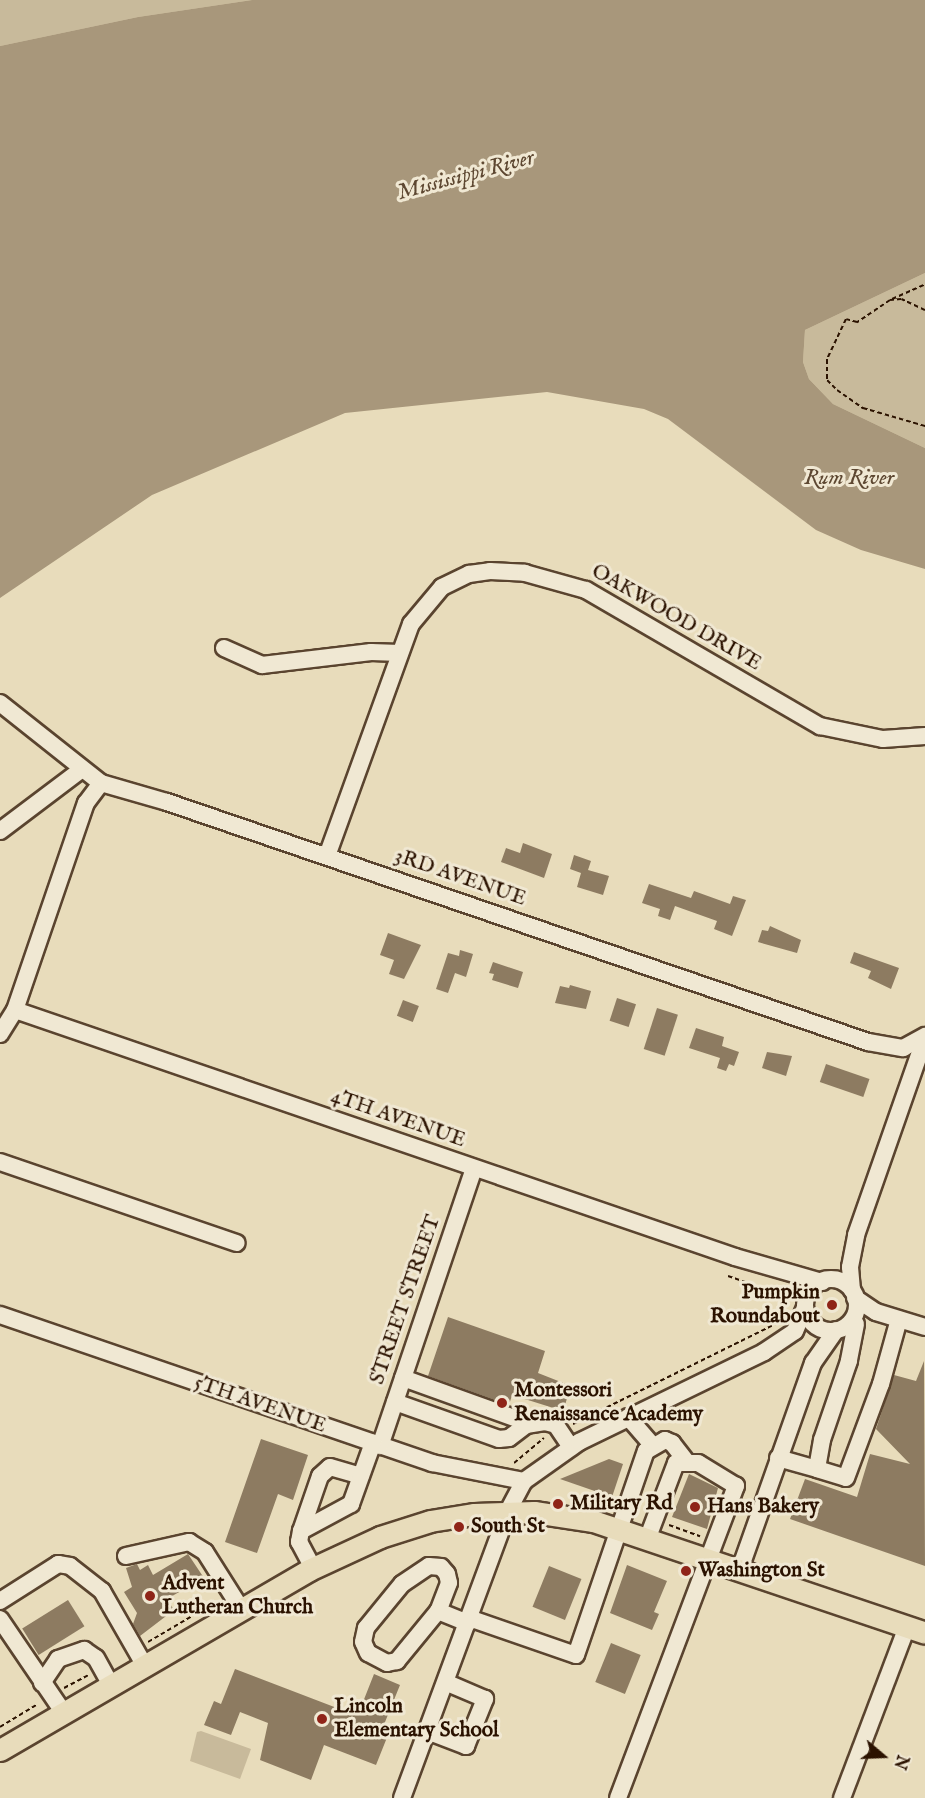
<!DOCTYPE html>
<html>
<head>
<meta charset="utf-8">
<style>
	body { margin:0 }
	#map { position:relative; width:925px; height:1798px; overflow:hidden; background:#e8dcbb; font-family:"IM FELL English",serif }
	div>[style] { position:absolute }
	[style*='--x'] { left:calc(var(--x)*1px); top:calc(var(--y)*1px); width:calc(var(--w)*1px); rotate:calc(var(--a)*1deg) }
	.green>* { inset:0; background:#c8ba9b }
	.water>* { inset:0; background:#a8977b }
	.building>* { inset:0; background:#8d7b61; transform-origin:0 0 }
	.path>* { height:2px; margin-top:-1px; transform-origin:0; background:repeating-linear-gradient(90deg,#2b1200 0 4.5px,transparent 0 7.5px) }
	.roads { filter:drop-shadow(2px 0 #5a442f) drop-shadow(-2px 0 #5a442f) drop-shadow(0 2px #5a442f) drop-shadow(0 -2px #5a442f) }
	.minor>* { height:16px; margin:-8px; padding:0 8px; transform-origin:8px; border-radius:8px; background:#f0e8d3 }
	.minor>.ring { margin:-8px; padding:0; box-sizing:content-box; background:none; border:16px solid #f0e8d3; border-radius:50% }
	.major>* { height:21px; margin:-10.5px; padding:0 10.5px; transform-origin:10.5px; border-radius:10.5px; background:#e8dcbb }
	.dots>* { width:16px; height:16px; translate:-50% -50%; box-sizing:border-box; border:3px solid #f0e8d3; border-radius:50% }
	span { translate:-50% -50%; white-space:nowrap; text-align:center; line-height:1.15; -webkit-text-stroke:6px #f0e8d3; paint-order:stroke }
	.street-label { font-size:21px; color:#2b1200 }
	.poi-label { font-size:21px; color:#2b1200; font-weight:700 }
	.right { translate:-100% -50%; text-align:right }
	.left { translate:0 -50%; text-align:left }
	.water-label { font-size:22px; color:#5d4731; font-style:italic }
	.north { position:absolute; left:853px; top:1726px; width:60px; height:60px; -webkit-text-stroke:4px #f0e8d3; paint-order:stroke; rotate:109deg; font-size:16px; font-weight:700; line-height:24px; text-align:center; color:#2b1200 }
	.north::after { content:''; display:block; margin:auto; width:21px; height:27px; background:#2b1200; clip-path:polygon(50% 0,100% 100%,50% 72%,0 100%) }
</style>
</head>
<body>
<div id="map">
	<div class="green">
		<i style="clip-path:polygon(0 0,252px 0,138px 17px,0 46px)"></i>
		<i style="clip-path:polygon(925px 273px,925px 448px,833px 404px,809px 379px,803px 362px,805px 330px)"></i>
		<i style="clip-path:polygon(201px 1731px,251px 1749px,240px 1779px,190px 1761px,197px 1732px)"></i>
	</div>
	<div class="water">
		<i style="clip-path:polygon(252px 0,925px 0,925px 273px,805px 330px,803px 362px,809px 379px,833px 404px,925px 448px,925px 569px,861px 550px,816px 530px,668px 419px,644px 409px,547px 392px,345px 413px,152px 495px,0 598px,0 46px,138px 17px)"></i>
	</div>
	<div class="building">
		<i style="clip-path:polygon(523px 843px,552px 854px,544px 878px,501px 862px,506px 848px,520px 853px)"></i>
		<i style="clip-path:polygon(574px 855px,591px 861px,588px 870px,609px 876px,603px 895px,577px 887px,581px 873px,570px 869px)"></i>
		<i style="clip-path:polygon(649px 884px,691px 898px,694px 891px,730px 904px,733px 896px,746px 900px,732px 936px,714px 929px,717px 921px,675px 906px,670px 920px,658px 916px,660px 909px,642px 903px)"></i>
		<i style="clip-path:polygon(770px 926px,801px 940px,797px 953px,758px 942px,762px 930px,768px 931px)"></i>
		<i style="clip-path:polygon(388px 933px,421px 945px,404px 979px,389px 974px,394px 960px,380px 955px)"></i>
		<i style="clip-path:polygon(460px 950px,473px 954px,466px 977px,455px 973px,448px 993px,436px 989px,448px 953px,459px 956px)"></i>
		<i style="clip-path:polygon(854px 952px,899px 968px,891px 989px,868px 978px,871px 971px,850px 963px)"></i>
		<i style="clip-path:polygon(493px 962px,523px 972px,518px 988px,492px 980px,494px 974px,489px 973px)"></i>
		<i style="clip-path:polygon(570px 985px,591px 991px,586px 1009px,555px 1003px,560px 986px,569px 988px)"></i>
		<i style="left:617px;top:998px;width:20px;height:24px;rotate:18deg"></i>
		<i style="left:403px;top:1000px;width:17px;height:17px;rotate:21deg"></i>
		<i style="left:657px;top:1008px;width:22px;height:43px;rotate:18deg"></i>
		<i style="clip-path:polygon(696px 1028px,724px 1037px,722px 1046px,739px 1052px,734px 1066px,729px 1064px,726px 1071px,717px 1068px,720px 1058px,689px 1048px)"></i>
		<i style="clip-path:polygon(767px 1052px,792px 1056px,786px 1076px,762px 1068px)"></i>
		<i style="left:826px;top:1064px;width:46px;height:19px;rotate:19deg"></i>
		<i style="clip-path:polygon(448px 1317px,545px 1351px,538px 1373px,571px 1386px,563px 1411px,512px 1395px,509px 1405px,428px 1376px)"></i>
		<i style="clip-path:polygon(924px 1361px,925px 1566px,790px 1519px,805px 1479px,857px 1497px,870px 1454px,910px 1464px,876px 1429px,894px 1375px,916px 1381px)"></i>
		<i style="clip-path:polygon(261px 1439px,308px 1455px,293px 1500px,278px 1494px,257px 1553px,225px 1542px)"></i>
		<i style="clip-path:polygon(609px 1459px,623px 1464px,612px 1497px,560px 1479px)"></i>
		<i style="clip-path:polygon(689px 1474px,718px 1488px,707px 1529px,672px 1517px)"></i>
		<i style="clip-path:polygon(188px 1554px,206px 1581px,195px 1588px,193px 1584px,167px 1599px,174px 1610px,140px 1636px,133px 1624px,137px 1613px,124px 1592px,132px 1587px,126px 1568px,137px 1564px,140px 1570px,148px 1565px,153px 1575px)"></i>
		<i style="clip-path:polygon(627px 1565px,667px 1581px,654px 1612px,659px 1614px,652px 1630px,610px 1613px)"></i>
		<i style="left:549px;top:1566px;width:35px;height:44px;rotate:22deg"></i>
		<i style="left:68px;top:1600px;width:31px;height:54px;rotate:58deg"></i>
		<i style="left:611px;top:1643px;width:32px;height:42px;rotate:22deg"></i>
		<i style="clip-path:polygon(235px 1669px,350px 1713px,361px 1707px,374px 1674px,400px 1685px,383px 1727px,390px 1730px,376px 1765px,324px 1745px,311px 1780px,260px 1760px,268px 1723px,240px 1712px,231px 1735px,204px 1725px,214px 1701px,221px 1704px)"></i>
	</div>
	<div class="path">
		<i style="--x:892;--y:299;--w:36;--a:-24"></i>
		<i style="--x:925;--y:310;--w:26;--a:-155"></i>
		<i style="--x:901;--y:299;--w:11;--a:175"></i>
		<i style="--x:890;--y:300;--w:40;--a:146"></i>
		<i style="--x:857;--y:322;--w:11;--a:-165"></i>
		<i style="--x:846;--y:319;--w:44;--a:115.4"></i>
		<i style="--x:827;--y:359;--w:21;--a:90"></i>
		<i style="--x:827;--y:380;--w:14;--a:45"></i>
		<i style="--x:837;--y:390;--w:32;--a:35"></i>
		<i style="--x:863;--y:408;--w:65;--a:16.2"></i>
		<i style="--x:728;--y:1276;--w:70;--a:19.2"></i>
		<i style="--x:573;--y:1424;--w:232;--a:-26.3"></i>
		<i style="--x:514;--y:1463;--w:39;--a:-40"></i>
		<i style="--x:597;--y:1503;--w:16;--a:15"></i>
		<i style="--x:669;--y:1525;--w:33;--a:20"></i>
		<i style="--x:148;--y:1642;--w:51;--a:-30.6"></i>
		<i style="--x:64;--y:1688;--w:27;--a:-28"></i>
		<i style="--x:0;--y:1727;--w:44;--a:-31.2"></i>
	</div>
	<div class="roads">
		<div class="minor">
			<i style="--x:224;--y:648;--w:42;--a:24.1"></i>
			<i style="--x:262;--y:665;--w:110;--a:-6.8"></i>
			<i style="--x:371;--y:652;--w:29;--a:2"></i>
			<i style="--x:0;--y:703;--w:129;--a:38.4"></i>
			<i style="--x:101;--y:783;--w:69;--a:16.1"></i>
			<i style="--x:167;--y:802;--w:741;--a:18.9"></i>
			<i style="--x:868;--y:1042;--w:36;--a:10"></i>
			<i style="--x:903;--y:1048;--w:25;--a:-29"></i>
			<i style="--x:0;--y:831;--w:101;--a:-37"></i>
			<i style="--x:327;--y:856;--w:247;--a:-70.1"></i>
			<i style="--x:411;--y:624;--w:48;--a:-50"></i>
			<i style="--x:442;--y:587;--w:30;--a:-26"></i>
			<i style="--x:469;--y:574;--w:21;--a:-8"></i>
			<i style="--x:490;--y:571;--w:35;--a:3"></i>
			<i style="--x:525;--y:573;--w:63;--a:15.6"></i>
			<i style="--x:586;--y:590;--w:271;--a:30.2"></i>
			<i style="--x:820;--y:726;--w:64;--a:11.7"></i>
			<i style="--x:883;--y:739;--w:42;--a:-4.1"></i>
			<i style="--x:15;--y:1010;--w:761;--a:18.93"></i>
			<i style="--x:735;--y:1257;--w:91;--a:16"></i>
			<i style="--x:0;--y:1034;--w:28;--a:-58"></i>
			<i style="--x:15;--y:1010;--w:219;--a:-71.1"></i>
			<i style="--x:86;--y:803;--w:25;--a:-53"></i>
			<i style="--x:0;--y:1162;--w:250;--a:18.9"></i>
			<i class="ring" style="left:805px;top:1279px;width:36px;height:36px"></i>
			<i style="--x:852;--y:1290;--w:23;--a:-95"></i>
			<i style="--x:850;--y:1267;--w:33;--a:-79"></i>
			<i style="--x:856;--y:1235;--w:209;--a:-70.7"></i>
			<i style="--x:855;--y:1298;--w:25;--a:34"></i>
			<i style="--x:876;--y:1312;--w:51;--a:17"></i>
			<i style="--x:0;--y:1315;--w:457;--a:18.9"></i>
			<i style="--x:432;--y:1463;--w:94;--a:11.1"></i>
			<i style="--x:856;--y:1324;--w:38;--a:101"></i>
			<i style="--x:849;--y:1361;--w:83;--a:108.9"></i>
			<i style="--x:822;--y:1440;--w:29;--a:100"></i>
			<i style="--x:817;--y:1469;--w:30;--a:17"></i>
			<i style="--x:846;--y:1478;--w:100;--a:-69.6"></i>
			<i style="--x:881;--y:1384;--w:67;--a:-74.5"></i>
			<i style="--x:403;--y:1378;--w:136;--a:19.8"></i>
			<i style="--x:395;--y:1402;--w:110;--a:19.6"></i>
			<i style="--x:499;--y:1439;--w:10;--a:-6"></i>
			<i style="--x:509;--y:1438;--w:21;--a:-37"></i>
			<i style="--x:526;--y:1425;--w:19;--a:-9"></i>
			<i style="--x:545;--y:1422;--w:11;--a:15"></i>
			<i style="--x:556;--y:1425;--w:27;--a:56"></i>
			<i style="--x:628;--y:1417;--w:37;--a:49"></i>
			<i style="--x:380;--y:1446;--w:293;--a:-71.3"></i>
			<i style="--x:778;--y:1458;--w:41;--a:15.8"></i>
			<i style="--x:301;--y:1531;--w:58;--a:-70.9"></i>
			<i style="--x:320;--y:1476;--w:13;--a:-42"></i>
			<i style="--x:330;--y:1467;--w:32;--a:16"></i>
			<i style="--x:126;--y:1556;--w:65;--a:-12.5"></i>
			<i style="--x:189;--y:1542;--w:19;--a:32"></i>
			<i style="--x:205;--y:1552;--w:67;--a:57.7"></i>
			<i style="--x:313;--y:1568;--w:30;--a:-118"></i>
			<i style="--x:299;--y:1542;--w:11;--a:-80"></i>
			<i style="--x:301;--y:1531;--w:57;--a:-28.4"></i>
			<i style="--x:351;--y:1504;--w:65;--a:-70.2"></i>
			<i style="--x:740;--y:1569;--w:219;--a:-70.5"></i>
			<i style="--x:813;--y:1363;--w:40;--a:-55.1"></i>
			<i style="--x:0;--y:1601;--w:69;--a:-32.5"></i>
			<i style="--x:58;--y:1564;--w:12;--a:9"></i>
			<i style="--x:70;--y:1566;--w:41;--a:38"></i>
			<i style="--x:102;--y:1591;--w:86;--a:60.2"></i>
			<i style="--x:438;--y:1611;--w:65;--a:129.4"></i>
			<i style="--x:397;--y:1661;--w:10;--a:169"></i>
			<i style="--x:387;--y:1663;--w:21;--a:-152"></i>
			<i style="--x:368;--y:1653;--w:12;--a:-114"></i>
			<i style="--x:363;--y:1642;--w:14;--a:-78"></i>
			<i style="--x:366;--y:1628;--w:57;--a:-50.7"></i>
			<i style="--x:402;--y:1584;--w:32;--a:-34"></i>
			<i style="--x:429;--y:1566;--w:12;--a:5"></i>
			<i style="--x:441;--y:1567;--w:9;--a:49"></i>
			<i style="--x:447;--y:1574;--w:9;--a:77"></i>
			<i style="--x:449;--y:1583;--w:30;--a:111"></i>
			<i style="--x:438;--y:1611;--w:32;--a:22"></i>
			<i style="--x:469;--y:1618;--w:113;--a:19.1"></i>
			<i style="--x:576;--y:1655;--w:216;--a:-71.1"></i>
			<i style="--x:646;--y:1451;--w:22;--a:-30"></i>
			<i style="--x:665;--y:1440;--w:8;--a:23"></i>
			<i style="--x:672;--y:1443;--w:24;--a:52"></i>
			<i style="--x:0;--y:1619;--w:114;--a:55.8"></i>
			<i style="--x:42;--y:1683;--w:29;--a:-56"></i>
			<i style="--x:58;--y:1659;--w:28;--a:-19"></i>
			<i style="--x:84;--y:1650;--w:14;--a:34"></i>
			<i style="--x:96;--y:1658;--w:31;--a:61"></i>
			<i style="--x:427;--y:1731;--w:42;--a:21"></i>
			<i style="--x:466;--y:1746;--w:51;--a:-68"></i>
			<i style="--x:485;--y:1699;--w:43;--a:-157"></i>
			<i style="--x:402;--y:1798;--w:306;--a:-69.7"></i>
			<i style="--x:508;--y:1511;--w:34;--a:-62"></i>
			<i style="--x:524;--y:1481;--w:67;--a:-35.3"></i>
			<i style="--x:579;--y:1442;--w:206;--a:-25.9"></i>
			<i style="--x:764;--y:1352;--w:37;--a:-34"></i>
			<i style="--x:795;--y:1331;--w:26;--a:-67"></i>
			<i style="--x:618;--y:1798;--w:334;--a:-69.3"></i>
			<i style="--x:736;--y:1486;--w:44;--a:-148.8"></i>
			<i style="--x:698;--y:1463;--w:22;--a:180"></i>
			<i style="--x:676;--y:1463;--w:79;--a:110.7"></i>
			<i style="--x:842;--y:1798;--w:183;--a:-69.2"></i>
		</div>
		<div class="major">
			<i style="--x:0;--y:1750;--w:358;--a:-30.2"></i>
			<i style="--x:309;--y:1570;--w:78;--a:-24.9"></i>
			<i style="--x:380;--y:1537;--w:52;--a:-17.7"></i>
			<i style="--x:430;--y:1521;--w:45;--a:-9"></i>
			<i style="--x:474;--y:1514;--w:60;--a:-1.9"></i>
			<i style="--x:534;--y:1512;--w:60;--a:8.7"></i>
			<i style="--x:593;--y:1521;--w:350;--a:18.6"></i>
		</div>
	</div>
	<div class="dots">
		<i style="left:832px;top:1305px;background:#8f2418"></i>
		<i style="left:502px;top:1403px;background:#8f2418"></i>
		<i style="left:558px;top:1504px;background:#8f2418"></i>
		<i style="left:695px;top:1507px;background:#8f2418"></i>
		<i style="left:459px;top:1527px;background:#8f2418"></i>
		<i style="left:686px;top:1571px;background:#8f2418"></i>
		<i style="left:150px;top:1596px;background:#8f2418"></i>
		<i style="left:322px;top:1719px;background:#8f2418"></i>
	</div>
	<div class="street-label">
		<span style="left:676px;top:618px;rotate:30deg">OAKWOOD DRIVE</span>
		<span style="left:460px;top:878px;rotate:19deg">3RD AVENUE</span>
		<span style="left:398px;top:1119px;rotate:19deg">4TH AVENUE</span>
		<span style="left:406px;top:1300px;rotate:-71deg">STREET STREET</span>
		<span style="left:260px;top:1405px;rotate:19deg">5TH AVENUE</span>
	</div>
	<div class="poi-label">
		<span class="right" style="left:820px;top:1305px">Pumpkin<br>Roundabout</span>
		<span class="left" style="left:514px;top:1403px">Montessori<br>Renaissance Academy</span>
		<span class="left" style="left:570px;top:1504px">Military Rd</span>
		<span class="left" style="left:707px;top:1507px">Hans Bakery</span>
		<span class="left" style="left:471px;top:1527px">South St</span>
		<span class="left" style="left:698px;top:1571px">Washington St</span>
		<span class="left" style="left:162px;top:1596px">Advent<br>Lutheran Church</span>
		<span class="left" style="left:334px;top:1719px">Lincoln<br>Elementary School</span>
	</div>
	<div class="water-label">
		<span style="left:466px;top:176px;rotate:-15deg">Mississippi River</span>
		<span style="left:849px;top:479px">Rum River</span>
	</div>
	<div class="north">N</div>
</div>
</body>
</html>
